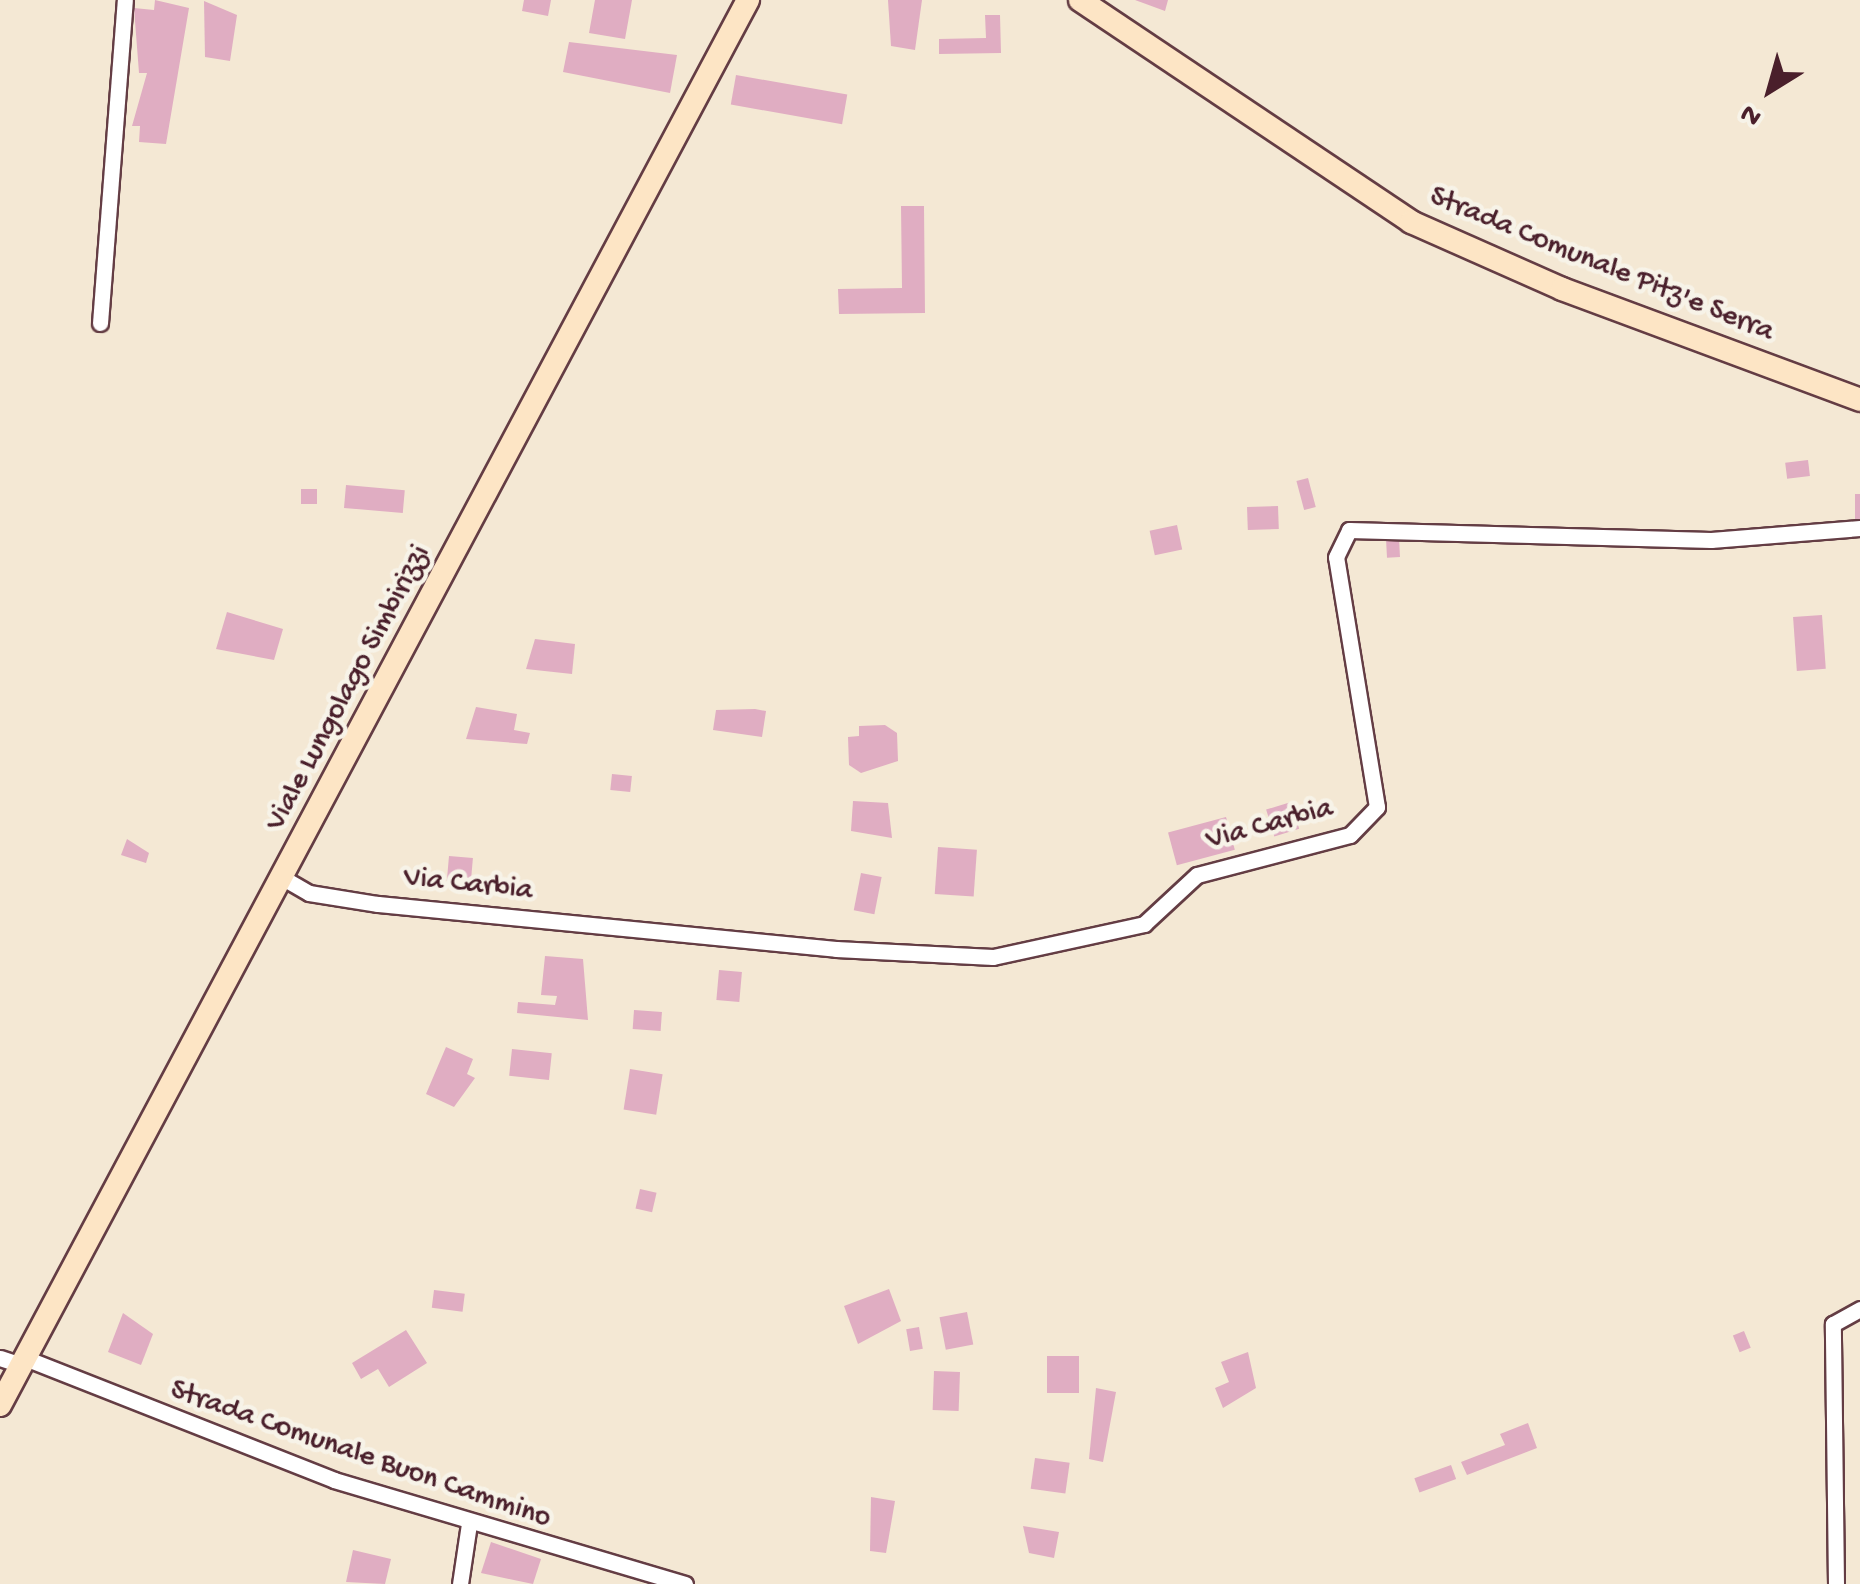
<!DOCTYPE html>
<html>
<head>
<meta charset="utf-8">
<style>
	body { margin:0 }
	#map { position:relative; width:1860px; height:1584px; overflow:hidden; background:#f4e8d4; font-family:"Gochi Hand",sans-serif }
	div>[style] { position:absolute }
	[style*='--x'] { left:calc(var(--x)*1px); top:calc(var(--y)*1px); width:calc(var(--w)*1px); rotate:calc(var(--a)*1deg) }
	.building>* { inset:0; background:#e0adc2; transform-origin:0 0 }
	.roads { filter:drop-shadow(2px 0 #643d44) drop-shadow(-2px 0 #643d44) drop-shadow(0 2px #643d44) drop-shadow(0 -2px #643d44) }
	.street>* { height:15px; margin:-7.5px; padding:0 7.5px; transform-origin:7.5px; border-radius:7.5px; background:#fff }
	.secondary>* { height:22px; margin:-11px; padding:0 11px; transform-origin:11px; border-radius:11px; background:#fde5c5 }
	span { translate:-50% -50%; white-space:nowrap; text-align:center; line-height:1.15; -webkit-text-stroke:9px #f7f3e8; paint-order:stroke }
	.street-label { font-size:30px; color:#4a1f2b }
	.north { position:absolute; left:1720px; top:40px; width:100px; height:100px; -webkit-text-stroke:8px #f7f3e8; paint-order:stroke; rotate:217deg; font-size:28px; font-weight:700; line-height:40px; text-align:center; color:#4a1f2b }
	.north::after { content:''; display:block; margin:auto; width:35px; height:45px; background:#4a1f2b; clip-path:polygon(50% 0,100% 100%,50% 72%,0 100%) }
</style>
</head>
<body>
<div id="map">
	<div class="building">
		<i style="clip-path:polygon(155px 0,189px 8px,166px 144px,139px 142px,140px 126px,132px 126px,147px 73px,139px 73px,134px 8px,154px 10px)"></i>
		<i style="clip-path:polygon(524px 0,551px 0,548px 16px,522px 11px)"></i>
		<i style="clip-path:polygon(595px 0,632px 0,625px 39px,589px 33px)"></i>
		<i style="clip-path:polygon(888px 0,922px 0,915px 50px,891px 46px)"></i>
		<i style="clip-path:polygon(1135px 0,1168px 0,1165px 11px)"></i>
		<i style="clip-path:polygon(204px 1px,237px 15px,230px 61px,205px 57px)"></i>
		<i style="clip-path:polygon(985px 15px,1000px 15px,1001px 53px,939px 54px,939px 39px,986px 38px)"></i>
		<i style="clip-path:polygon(569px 42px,677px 55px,670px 93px,563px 72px)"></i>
		<i style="left:736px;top:75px;width:113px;height:30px;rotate:10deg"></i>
		<i style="clip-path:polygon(901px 206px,924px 206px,925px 313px,839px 314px,838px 289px,902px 288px)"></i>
		<i style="left:1808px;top:460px;width:16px;height:23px;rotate:83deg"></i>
		<i style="left:1308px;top:478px;width:30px;height:12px;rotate:75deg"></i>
		<i style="left:346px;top:485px;width:59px;height:23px;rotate:5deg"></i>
		<i style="left:301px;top:489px;width:16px;height:15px"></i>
		<i style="left:1855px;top:494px;width:5px;height:26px"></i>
		<i style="left:1278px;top:506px;width:23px;height:31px;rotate:88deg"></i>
		<i style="left:1177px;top:525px;width:25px;height:28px;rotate:78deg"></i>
		<i style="left:1399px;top:538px;width:19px;height:13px;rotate:87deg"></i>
		<i style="clip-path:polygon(227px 612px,283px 629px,274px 660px,216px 649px)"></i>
		<i style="left:1822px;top:615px;width:54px;height:29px;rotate:86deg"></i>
		<i style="clip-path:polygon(535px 639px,575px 644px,572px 674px,526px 669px)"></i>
		<i style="clip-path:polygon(476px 707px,517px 714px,514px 730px,530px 733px,527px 744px,466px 739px)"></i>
		<i style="clip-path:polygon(755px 709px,766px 711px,762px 737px,713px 730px,716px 710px)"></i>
		<i style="clip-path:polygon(885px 725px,897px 733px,898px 761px,861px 773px,849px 765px,848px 737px,859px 736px,859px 726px)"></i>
		<i style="left:612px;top:774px;width:20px;height:16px;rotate:6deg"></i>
		<i style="clip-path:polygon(853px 801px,888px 803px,892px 838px,851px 831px)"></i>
		<i style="left:1291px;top:802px;width:28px;height:26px;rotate:73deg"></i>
		<i style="left:1226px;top:817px;width:34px;height:60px;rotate:75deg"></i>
		<i style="clip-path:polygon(127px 839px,149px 853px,146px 863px,121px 855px)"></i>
		<i style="left:938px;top:847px;width:39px;height:47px;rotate:4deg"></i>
		<i style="left:449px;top:856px;width:24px;height:25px;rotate:5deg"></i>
		<i style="left:861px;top:873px;width:21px;height:38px;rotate:11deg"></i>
		<i style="clip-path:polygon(545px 956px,583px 959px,588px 1020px,517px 1013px,518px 1002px,555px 1005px,557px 996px,541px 995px)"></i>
		<i style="left:719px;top:970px;width:23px;height:30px;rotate:5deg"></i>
		<i style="left:634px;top:1010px;width:28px;height:19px;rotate:4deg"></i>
		<i style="clip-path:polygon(446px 1047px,473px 1059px,467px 1074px,475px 1078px,454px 1107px,426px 1094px)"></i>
		<i style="left:512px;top:1049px;width:40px;height:27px;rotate:6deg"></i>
		<i style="left:630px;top:1069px;width:33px;height:41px;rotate:9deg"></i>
		<i style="left:640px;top:1189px;width:17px;height:20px;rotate:13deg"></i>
		<i style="clip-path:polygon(889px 1289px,901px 1321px,858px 1344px,844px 1306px)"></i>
		<i style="left:434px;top:1290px;width:31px;height:18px;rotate:7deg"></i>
		<i style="left:967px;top:1312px;width:33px;height:28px;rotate:79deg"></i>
		<i style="clip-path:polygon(123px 1313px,153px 1334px,141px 1365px,108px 1352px)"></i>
		<i style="left:919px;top:1327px;width:22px;height:13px;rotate:80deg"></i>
		<i style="clip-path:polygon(406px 1330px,427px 1363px,389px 1387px,378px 1369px,361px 1379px,352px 1363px)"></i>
		<i style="left:1744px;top:1331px;width:18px;height:12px;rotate:68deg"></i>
		<i style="clip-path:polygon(1248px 1352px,1256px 1388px,1223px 1408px,1215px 1388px,1229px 1382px,1221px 1362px)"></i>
		<i style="left:1079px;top:1356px;width:37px;height:32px;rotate:90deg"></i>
		<i style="left:934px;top:1371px;width:26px;height:39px;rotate:2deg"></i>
		<i style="clip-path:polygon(1096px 1388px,1116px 1392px,1103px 1462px,1089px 1459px)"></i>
		<i style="clip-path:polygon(1528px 1423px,1537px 1448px,1467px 1475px,1461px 1462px,1505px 1445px,1500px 1434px)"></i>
		<i style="left:1035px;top:1458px;width:35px;height:31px;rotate:8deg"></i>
		<i style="left:1451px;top:1465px;width:15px;height:39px;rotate:70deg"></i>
		<i style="clip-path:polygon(871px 1497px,895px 1501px,886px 1553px,870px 1551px)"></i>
		<i style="clip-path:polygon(1023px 1526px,1059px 1532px,1054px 1558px,1029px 1553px)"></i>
		<i style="clip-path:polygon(491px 1542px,541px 1559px,533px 1584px,481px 1573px)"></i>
		<i style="clip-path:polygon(353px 1550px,391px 1559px,385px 1584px,346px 1582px)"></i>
	</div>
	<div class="roads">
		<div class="street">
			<i style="--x:100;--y:323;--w:324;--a:-85.6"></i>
			<i style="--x:283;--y:878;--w:30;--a:30"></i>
			<i style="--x:309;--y:893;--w:70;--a:9.1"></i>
			<i style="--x:378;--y:904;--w:460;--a:5.6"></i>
			<i style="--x:836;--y:949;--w:157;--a:2.9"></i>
			<i style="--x:993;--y:957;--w:155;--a:-12.3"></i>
			<i style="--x:1144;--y:924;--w:72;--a:-42.8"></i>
			<i style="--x:1197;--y:875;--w:158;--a:-14.7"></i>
			<i style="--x:1350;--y:835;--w:39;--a:-46"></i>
			<i style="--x:1377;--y:807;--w:253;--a:-99.3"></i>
			<i style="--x:1336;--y:557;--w:30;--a:-64"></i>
			<i style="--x:1349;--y:530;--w:362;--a:1.6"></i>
			<i style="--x:1711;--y:540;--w:149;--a:-4.6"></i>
			<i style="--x:0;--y:1358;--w:22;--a:18"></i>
			<i style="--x:25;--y:1358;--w:332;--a:21.5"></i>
			<i style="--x:334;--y:1480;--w:366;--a:16.5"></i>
			<i style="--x:460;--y:1584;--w:61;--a:-81.5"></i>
			<i style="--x:1836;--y:1584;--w:260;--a:-90.7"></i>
			<i style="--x:1833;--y:1324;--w:31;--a:-29"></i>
		</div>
		<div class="secondary">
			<i style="--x:1080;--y:0;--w:399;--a:33.8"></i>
			<i style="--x:1411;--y:222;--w:165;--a:23.9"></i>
			<i style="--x:1562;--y:289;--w:318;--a:20.4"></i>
			<i style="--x:0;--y:1405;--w:1592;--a:-61.97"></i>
		</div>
	</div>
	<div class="street-label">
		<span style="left:1601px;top:266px;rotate:22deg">Strada Comunale Pitz'e Serra</span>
		<span style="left:350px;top:689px;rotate:-62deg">Viale Lungolago Simbirizzi</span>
		<span style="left:1270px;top:826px;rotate:-15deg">Via Carbia</span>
		<span style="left:468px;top:886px;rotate:6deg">Via Carbia</span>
		<span style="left:360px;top:1456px;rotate:19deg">Strada Comunale Buon Cammino</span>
	</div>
	<div class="north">N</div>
</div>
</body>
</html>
